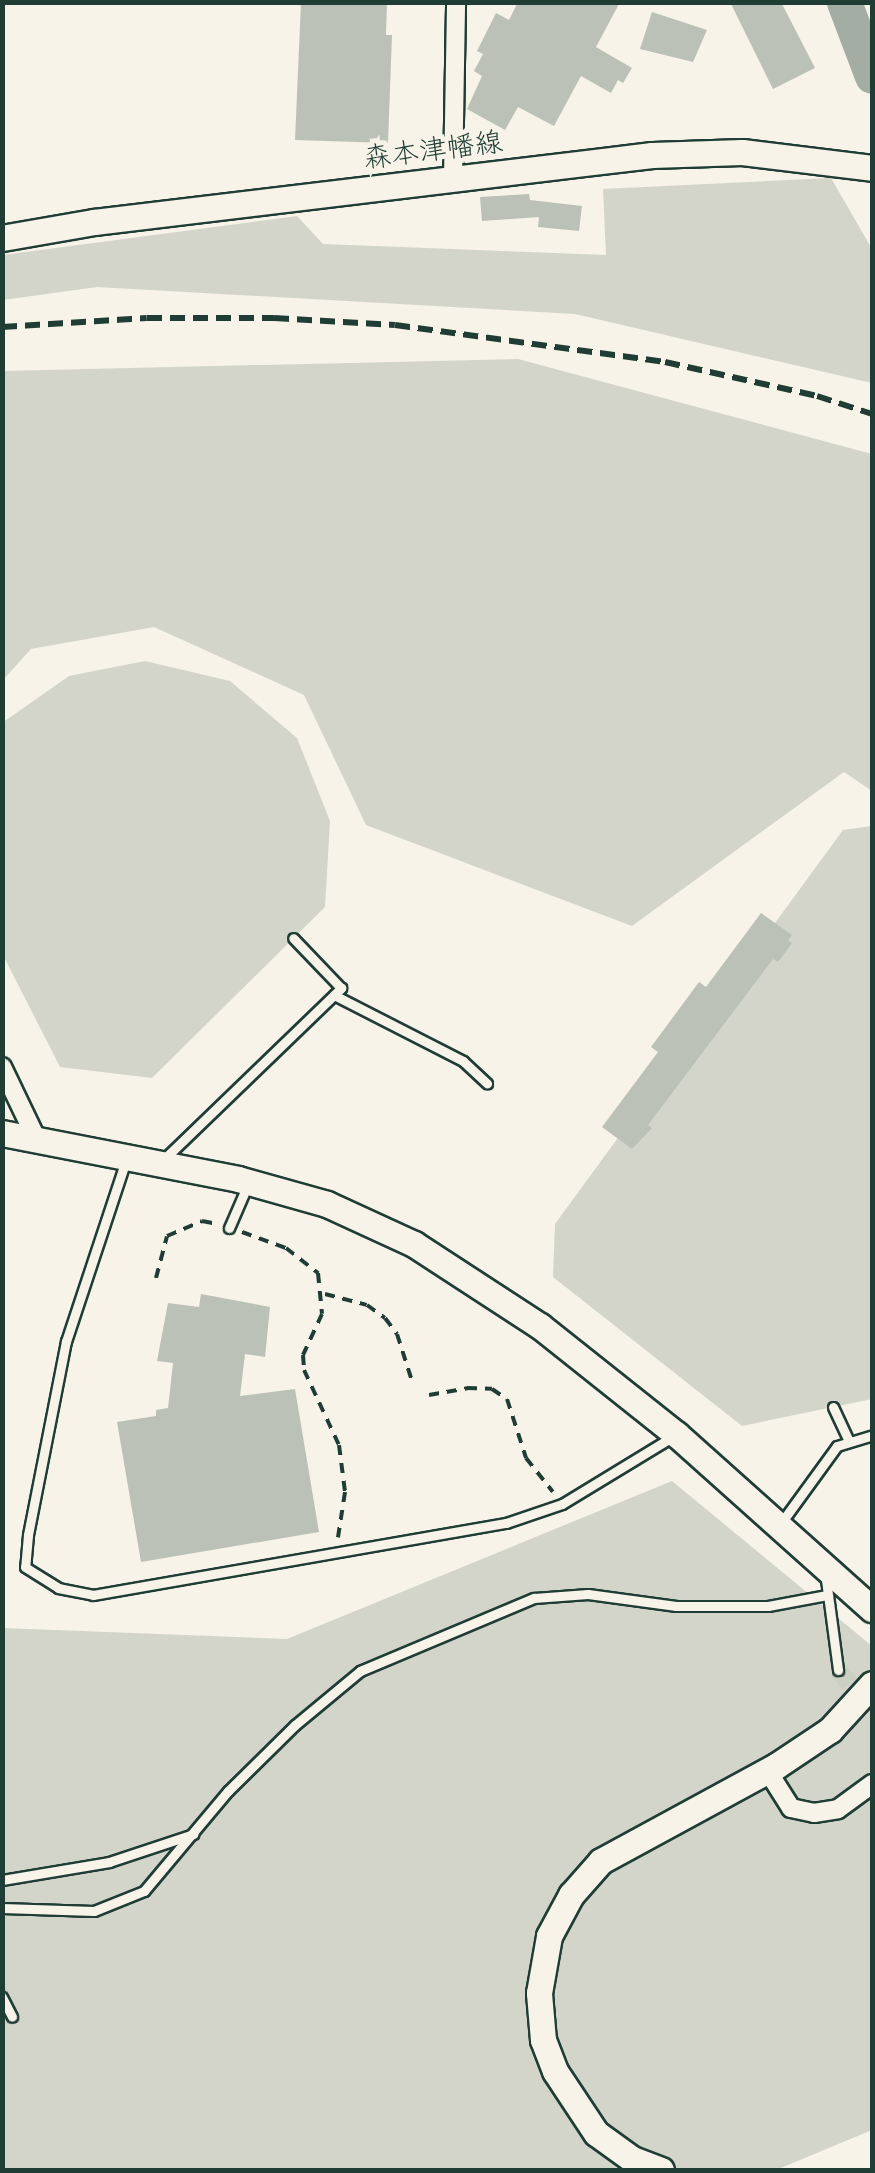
<!DOCTYPE html>
<html>
<head>
<meta charset="utf-8">
<style>
	body { margin:0 }
	#map { position:relative; width:875px; height:2173px; overflow:hidden; background:#f7f3e8; font-family:Pangolin,"Klee One",sans-serif }
	div>[style] { position:absolute }
	[style*='--x'] { left:calc(var(--x)*1px); top:calc(var(--y)*1px); width:calc(var(--w)*1px); rotate:calc(var(--a)*1deg) }
	.green>* { inset:0; background:#d3d5ca }
	.river>* { height:35px; margin:-17.5px; padding:0 17.5px; transform-origin:17.5px; border-radius:17.5px; background:#a4ada3 }
	.building>* { inset:0; background:#bbc1b6 }
	.street-tunnel>* { height:18px; margin-top:-9px; transform-origin:0; background:repeating-linear-gradient(90deg,#cccfc4 0 18px,transparent 0 27px) }
	.path>* { height:4px; margin-top:-2px; transform-origin:0; background:repeating-linear-gradient(90deg,#1f3d34 0 10px,transparent 0 18px) }
	.roads { filter:drop-shadow(2px 0 #1f3d34) drop-shadow(-2px 0 #1f3d34) drop-shadow(0 2px #1f3d34) drop-shadow(0 -2px #1f3d34) }
	.lane>* { height:9px; margin:-4.5px; padding:0 4.5px; transform-origin:4.5px; border-radius:4.5px; background:#f7f3e8 }
	.street>* { height:18px; margin:-9px; padding:0 9px; transform-origin:9px; border-radius:9px; background:#f7f3e8 }
	.secondary>* { height:25px; margin:-12.5px; padding:0 12.5px; transform-origin:12.5px; border-radius:12.5px; background:#f7f3e8 }
	.rail>* { height:6px; margin-top:-3px; transform-origin:0; background:repeating-linear-gradient(90deg,#1f3d34 0 15px,transparent 0 23px) }
	span { translate:-50% -50%; white-space:nowrap; text-align:center; line-height:1.15; -webkit-text-stroke:10px #f7f3e8; paint-order:stroke }
	.street-label { font-size:28px; color:#1f3d34 }
	.frame { position:absolute; inset:0; border:5px solid #1f3d34; pointer-events:none }
</style>
</head>
<body>
<div id="map">
	<div class="green">
		<i style="clip-path:polygon(831px 178px,872px 249px,872px 383px,575px 314px,97px 287px,3px 300px,3px 255px,297px 216px,323px 244px,606px 255px,603px 189px)"></i>
		<i style="clip-path:polygon(518px 359px,872px 454px,872px 791px,844px 772px,632px 926px,366px 825px,304px 695px,154px 627px,31px 649px,3px 680px,3px 371px)"></i>
		<i style="clip-path:polygon(145px 661px,230px 681px,297px 738px,330px 821px,325px 907px,152px 1078px,60px 1067px,3px 955px,2px 723px,69px 676px)"></i>
		<i style="clip-path:polygon(872px 826px,872px 1399px,742px 1426px,553px 1277px,555px 1224px,843px 830px)"></i>
		<i style="clip-path:polygon(672px 1481px,872px 1646px,872px 2130px,776px 2170px,3px 2170px,3px 1628px,287px 1639px)"></i>
	</div>
	<div class="river">
		<i style="--x:844;--y:2;--w:79;--a:69.3"></i>
	</div>
	<div class="building">
		<i style="clip-path:polygon(301px 2px,387px 2px,386px 35px,392px 35px,388px 143px,295px 140px)"></i>
		<i style="clip-path:polygon(518px 2px,620px 2px,596px 47px,632px 68px,623px 83px,618px 80px,611px 93px,581px 76px,554px 126px,518px 107px,505px 130px,467px 109px,482px 76px,474px 71px,483px 54px,477px 51px,496px 13px,509px 20px)"></i>
		<i style="clip-path:polygon(730px 2px,781px 2px,815px 68px,773px 89px)"></i>
		<i style="clip-path:polygon(652px 12px,707px 30px,693px 62px,640px 49px)"></i>
		<i style="clip-path:polygon(529px 194px,530px 200px,582px 206px,579px 231px,538px 227px,539px 217px,482px 221px,480px 197px)"></i>
		<i style="clip-path:polygon(761px 913px,792px 935px,788px 940px,792px 943px,778px 962px,773px 959px,648px 1125px,652px 1128px,632px 1149px,602px 1127px,658px 1052px,651px 1047px,699px 982px,706px 987px)"></i>
		<i style="clip-path:polygon(201px 1294px,270px 1307px,265px 1357px,245px 1354px,240px 1396px,295px 1389px,319px 1532px,141px 1562px,117px 1422px,156px 1416px,156px 1410px,168px 1408px,173px 1363px,157px 1361px,168px 1303px,199px 1307px)"></i>
	</div>
	<div class="street-tunnel">
		<i style="--x:838;--y:1670;--w:53;--a:50.3"></i>
	</div>
	<div class="path">
		<i style="--x:242;--y:1232;--w:47;--a:20"></i>
		<i style="--x:286;--y:1248;--w:41;--a:38"></i>
		<i style="--x:318;--y:1273;--w:41;--a:84.4"></i>
		<i style="--x:322;--y:1314;--w:45;--a:114.9"></i>
		<i style="--x:303;--y:1355;--w:15;--a:86"></i>
		<i style="--x:304;--y:1370;--w:83;--a:65"></i>
		<i style="--x:339;--y:1445;--w:47;--a:82.7"></i>
		<i style="--x:345;--y:1492;--w:46;--a:98.8"></i>
		<i style="--x:156;--y:1278;--w:43;--a:-75.3"></i>
		<i style="--x:167;--y:1236;--w:38;--a:-23"></i>
		<i style="--x:202;--y:1221;--w:16;--a:11"></i>
		<i style="--x:325;--y:1294;--w:43;--a:14.7"></i>
		<i style="--x:367;--y:1305;--w:22;--a:36"></i>
		<i style="--x:385;--y:1318;--w:20;--a:53"></i>
		<i style="--x:397;--y:1334;--w:49;--a:72.3"></i>
		<i style="--x:429;--y:1395;--w:39;--a:-10"></i>
		<i style="--x:467;--y:1388;--w:25;--a:2"></i>
		<i style="--x:492;--y:1389;--w:18;--a:34"></i>
		<i style="--x:507;--y:1399;--w:62;--a:72.1"></i>
		<i style="--x:526;--y:1458;--w:43;--a:51.5"></i>
	</div>
	<div class="roads">
		<div class="lane">
			<i style="--x:334;--y:995;--w:145;--a:27.1"></i>
			<i style="--x:463;--y:1061;--w:33;--a:43"></i>
			<i style="--x:126;--y:1160;--w:191;--a:108.3"></i>
			<i style="--x:66;--y:1341;--w:198;--a:101.1"></i>
			<i style="--x:28;--y:1535;--w:32;--a:95"></i>
			<i style="--x:25;--y:1567;--w:39;--a:32"></i>
			<i style="--x:58;--y:1588;--w:36;--a:11"></i>
			<i style="--x:93;--y:1595;--w:419;--a:-9.9"></i>
			<i style="--x:506;--y:1523;--w:59;--a:-18.7"></i>
			<i style="--x:562;--y:1504;--w:131;--a:-31.3"></i>
			<i style="--x:163;--y:1160;--w:248;--a:-44"></i>
			<i style="--x:341;--y:988;--w:69;--a:-133.8"></i>
			<i style="--x:229;--y:1228;--w:48;--a:-66.6"></i>
			<i style="--x:833;--y:1407;--w:38;--a:65"></i>
			<i style="--x:781;--y:1523;--w:95;--a:-54"></i>
			<i style="--x:837;--y:1446;--w:37;--a:-17"></i>
			<i style="--x:825;--y:1572;--w:99;--a:82.4"></i>
			<i style="--x:2;--y:1880;--w:109;--a:-9.5"></i>
			<i style="--x:109;--y:1862;--w:89;--a:-18.4"></i>
			<i style="--x:2;--y:1908;--w:92;--a:1.9"></i>
			<i style="--x:94;--y:1911;--w:54;--a:-21.8"></i>
			<i style="--x:144;--y:1891;--w:131;--a:-50"></i>
			<i style="--x:228;--y:1791;--w:94;--a:-44.6"></i>
			<i style="--x:295;--y:1725;--w:85;--a:-39.7"></i>
			<i style="--x:360;--y:1671;--w:189;--a:-22.8"></i>
			<i style="--x:534;--y:1598;--w:54;--a:-4.2"></i>
			<i style="--x:588;--y:1594;--w:89;--a:7.8"></i>
			<i style="--x:676;--y:1606;--w:92;--a:0"></i>
			<i style="--x:768;--y:1606;--w:60;--a:-10.6"></i>
			<i style="--x:2;--y:1997;--w:22;--a:63"></i>
		</div>
		<div class="street">
			<i style="--x:453;--y:179;--w:177;--a:-89"></i>
			<i style="--x:2;--y:1067;--w:79;--a:64.4"></i>
			<i style="--x:767;--y:1770;--w:45;--a:57.7"></i>
			<i style="--x:791;--y:1808;--w:24;--a:12"></i>
			<i style="--x:814;--y:1813;--w:24;--a:-9"></i>
			<i style="--x:838;--y:1809;--w:42;--a:-36.3"></i>
		</div>
		<div class="secondary">
			<i style="--x:2;--y:238;--w:93;--a:-9.9"></i>
			<i style="--x:94;--y:222;--w:562;--a:-6.85"></i>
			<i style="--x:652;--y:155;--w:90;--a:-1.9"></i>
			<i style="--x:742;--y:152;--w:131;--a:7"></i>
			<i style="--x:2;--y:1133;--w:240;--a:11"></i>
			<i style="--x:238;--y:1179;--w:92;--a:15.7"></i>
			<i style="--x:327;--y:1204;--w:96;--a:24.7"></i>
			<i style="--x:414;--y:1244;--w:150;--a:33.1"></i>
			<i style="--x:540;--y:1326;--w:174;--a:38.5"></i>
			<i style="--x:676;--y:1434;--w:263;--a:41.8"></i>
			<i style="--x:661;--y:2170;--w:31;--a:-159"></i>
			<i style="--x:632;--y:2159;--w:44;--a:-144.2"></i>
			<i style="--x:596;--y:2133;--w:74;--a:-123.5"></i>
			<i style="--x:555;--y:2071;--w:33;--a:-111"></i>
			<i style="--x:543;--y:2040;--w:47;--a:-94.9"></i>
			<i style="--x:539;--y:1993;--w:58;--a:-80"></i>
			<i style="--x:549;--y:1936;--w:47;--a:-61.8"></i>
			<i style="--x:571;--y:1895;--w:45;--a:-48.6"></i>
			<i style="--x:601;--y:1861;--w:199;--a:-28.5"></i>
			<i style="--x:776;--y:1766;--w:65;--a:-33.7"></i>
			<i style="--x:830;--y:1730;--w:62;--a:-47.6"></i>
		</div>
	</div>
	<div class="rail">
		<i style="--x:2;--y:327;--w:145;--a:-3.6"></i>
		<i style="--x:147;--y:318;--w:127;--a:0"></i>
		<i style="--x:274;--y:318;--w:121;--a:3.3"></i>
		<i style="--x:395;--y:325;--w:273;--a:7.8"></i>
		<i style="--x:665;--y:362;--w:156;--a:12.6"></i>
		<i style="--x:817;--y:396;--w:58;--a:18.1"></i>
	</div>
	<div class="street-label">
		<span style="left:433px;top:151px;rotate:-7deg">森本津幡線</span>
	</div>
	<div class="frame"></div>
</div>
</body>
</html>
